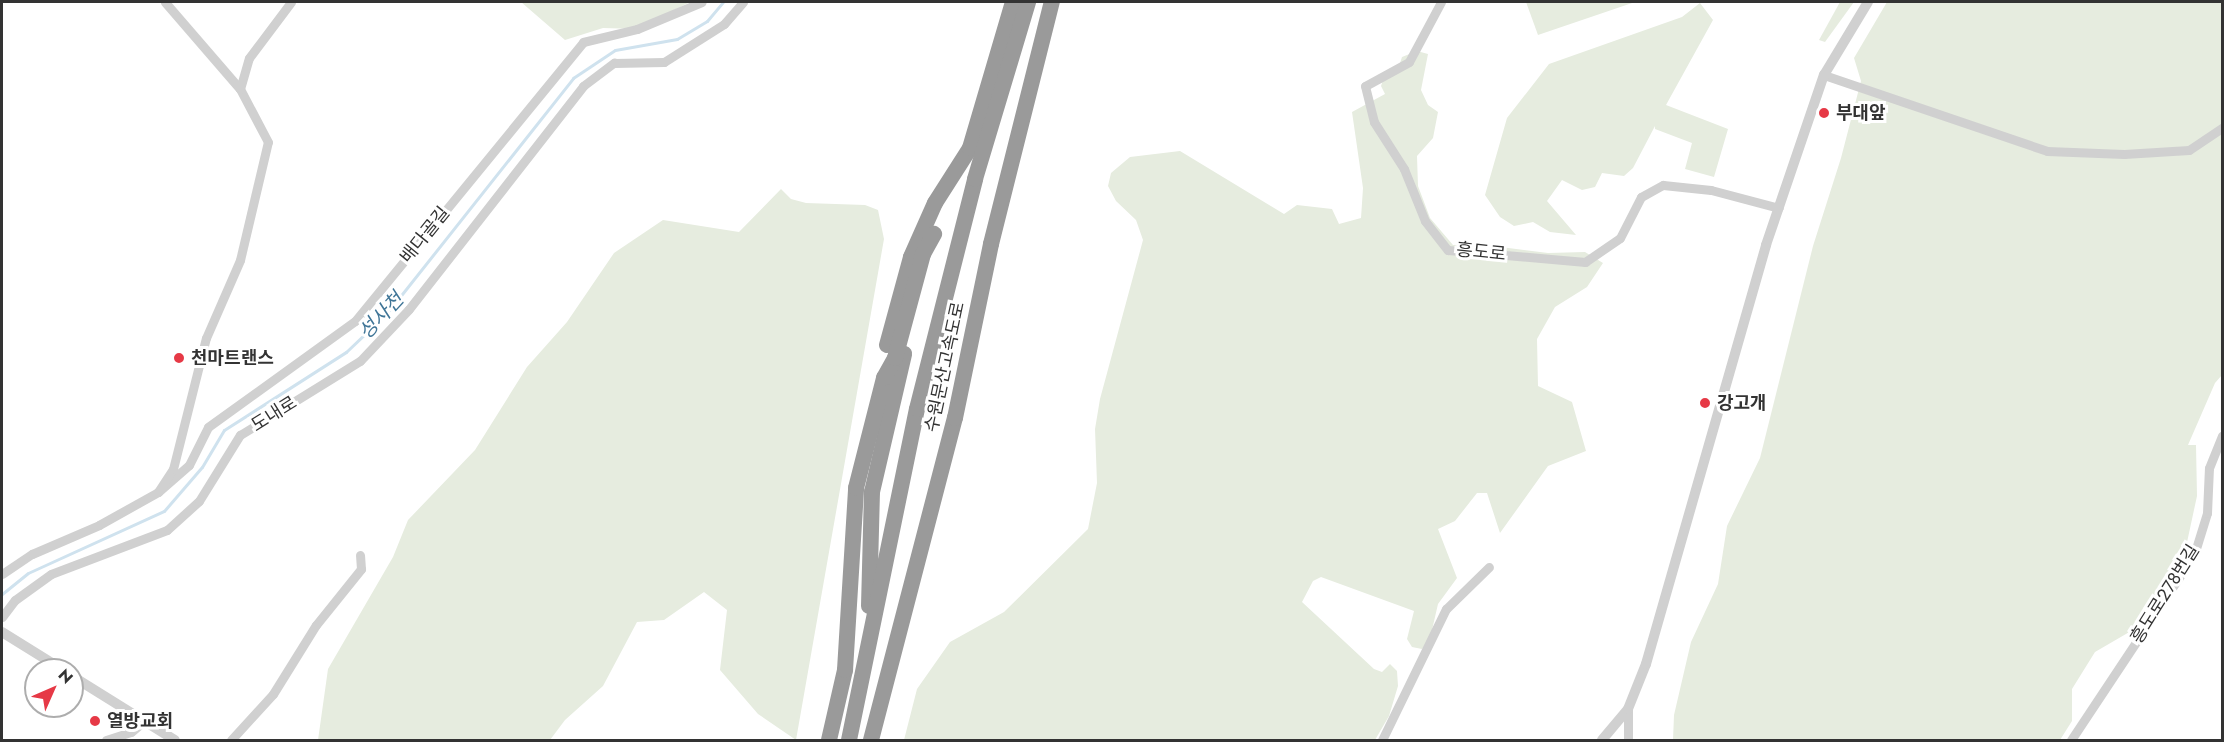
<!DOCTYPE html>
<html>
<head>
<meta charset="utf-8">
<style>
	body { margin:0 }
	#map { position:relative; width:2224px; height:742px; overflow:hidden; background:#fff; font-family:Jost,"Noto Sans KR",sans-serif }
	div>[style] { position:absolute }
	[style*='--x'] { left:calc(var(--x)*1px); top:calc(var(--y)*1px); width:calc(var(--w)*1px); rotate:calc(var(--a)*1deg) }
	.green>* { inset:0; background:#e6ecdf }
	.stream>* { height:3px; margin:-1.5px; padding:0 1.5px; transform-origin:1.5px; border-radius:1.5px; background:#cfe2ee }
	.minor>* { height:9px; margin:-4.5px; padding:0 4.5px; transform-origin:4.5px; border-radius:4.5px; background:#d0d0d0 }
	.tertiary>* { height:10px; margin:-5px; padding:0 5px; transform-origin:5px; border-radius:5px; background:#d0d0d0 }
	.motorway>* { height:16px; margin:-8px; padding:0 8px; transform-origin:8px; border-radius:8px; background:#9a9a9a }
	.dots>* { width:16px; height:16px; translate:-50% -50%; box-sizing:border-box; border:3px solid #fff; border-radius:50% }
	span { translate:-50% -50%; white-space:nowrap; text-align:center; line-height:1.15; -webkit-text-stroke:6px #fff; paint-order:stroke }
	.poi-label { font-size:18px; color:#333; font-weight:700 }
	.left { translate:0 -50%; text-align:left }
	.street-label { font-size:18px; color:#333 }
	.water-label { font-size:20px; color:#3f7597; font-style:italic }
	.frame { position:absolute; inset:0; border:3px solid #333; pointer-events:none }
	.north { position:absolute; left:24px; top:658px; width:60px; height:60px; box-sizing:border-box; background:#fff; border:2px solid #adadad; border-radius:50%; rotate:45deg; font-size:16px; font-weight:700; line-height:24px; text-align:center; color:#333 }
	.north::after { content:''; display:block; margin:auto; width:21px; height:27px; background:#e63946; clip-path:polygon(50% 0,100% 100%,50% 72%,0 100%) }
</style>
</head>
<body>
<div id="map">
	<div class="green">
		<i style="clip-path:polygon(521px 2px,690px 2px,637px 29px,603px 28px,565px 40px)"></i>
		<i style="clip-path:polygon(1526px 2px,1635px 2px,1538px 35px)"></i>
		<i style="clip-path:polygon(1840px 2px,1854px 2px,1825px 42px,1819px 40px)"></i>
		<i style="clip-path:polygon(1887px 2px,2222px 2px,2222px 375px,2215px 383px,2188px 445px,2196px 445px,2197px 496px,2186px 547px,2138px 627px,2095px 652px,2072px 689px,2072px 721px,2060px 740px,1673px 740px,1674px 715px,1691px 642px,1718px 584px,1727px 526px,1760px 458px,1813px 246px,1841px 158px,1861px 81px,1854px 58px)"></i>
		<i style="clip-path:polygon(1700px 3px,1713px 20px,1666px 105px,1728px 129px,1714px 177px,1685px 169px,1692px 143px,1655px 129px,1655px 126px,1633px 168px,1624px 176px,1602px 173px,1595px 187px,1582px 190px,1562px 180px,1547px 201px,1576px 235px,1550px 232px,1533px 222px,1514px 226px,1500px 217px,1485px 195px,1507px 118px,1549px 64px,1682px 17px)"></i>
		<i style="clip-path:polygon(1417px 51px,1428px 54px,1421px 90px,1428px 105px,1438px 112px,1433px 138px,1417px 156px,1418px 186px,1430px 218px,1453px 245px,1477px 244px,1548px 253px,1585px 252px,1603px 263px,1587px 287px,1555px 307px,1537px 339px,1538px 386px,1572px 402px,1586px 451px,1548px 466px,1500px 533px,1487px 493px,1477px 493px,1455px 521px,1438px 529px,1457px 578px,1438px 604px,1429px 643px,1422px 649px,1412px 647px,1407px 639px,1414px 611px,1321px 577px,1313px 581px,1302px 602px,1374px 669px,1382px 672px,1390px 664px,1397px 671px,1398px 686px,1389px 716px,1375px 740px,904px 740px,917px 689px,950px 642px,1004px 612px,1088px 529px,1097px 483px,1095px 429px,1100px 399px,1143px 240px,1136px 220px,1116px 201px,1108px 186px,1111px 173px,1130px 157px,1180px 151px,1284px 214px,1297px 205px,1332px 209px,1339px 224px,1361px 218px,1363px 188px,1352px 112px,1385px 94px,1381px 86px,1384px 77px,1397px 72px,1402px 57px)"></i>
		<i style="clip-path:polygon(781px 189px,791px 199px,806px 203px,865px 205px,878px 210px,884px 239px,796px 740px,758px 714px,720px 670px,727px 610px,704px 592px,664px 620px,637px 622px,603px 686px,565px 720px,550px 740px,318px 740px,328px 669px,393px 557px,408px 520px,475px 450px,527px 367px,567px 322px,614px 253px,663px 220px,739px 232px)"></i>
	</div>
	<div class="stream">
		<i style="--x:2;--y:594;--w:33;--a:-39"></i>
		<i style="--x:28;--y:573;--w:149;--a:-24.5"></i>
		<i style="--x:164;--y:511;--w:58;--a:-49.2"></i>
		<i style="--x:202;--y:467;--w:43;--a:-59.3"></i>
		<i style="--x:224;--y:430;--w:145;--a:-32.6"></i>
		<i style="--x:346;--y:352;--w:57;--a:-43.6"></i>
		<i style="--x:387;--y:313;--w:300;--a:-51.6"></i>
		<i style="--x:573;--y:78;--w:50;--a:-33.7"></i>
		<i style="--x:615;--y:50;--w:63;--a:-10.1"></i>
		<i style="--x:677;--y:39;--w:35;--a:-31"></i>
		<i style="--x:707;--y:21;--w:25;--a:-50"></i>
	</div>
	<div class="minor">
		<i style="--x:1441;--y:2;--w:68;--a:118.1"></i>
		<i style="--x:1409;--y:62;--w:50;--a:151.4"></i>
		<i style="--x:1365;--y:86;--w:37;--a:76"></i>
		<i style="--x:1374;--y:122;--w:56;--a:57.4"></i>
		<i style="--x:1404;--y:169;--w:56;--a:68"></i>
		<i style="--x:1425;--y:221;--w:37;--a:52"></i>
		<i style="--x:1448;--y:250;--w:138;--a:5"></i>
		<i style="--x:1585;--y:262;--w:42;--a:-34.4"></i>
		<i style="--x:1620;--y:238;--w:46;--a:-62.9"></i>
		<i style="--x:1641;--y:197;--w:25;--a:-29"></i>
		<i style="--x:1663;--y:185;--w:48;--a:5.9"></i>
		<i style="--x:1711;--y:190;--w:70;--a:14.8"></i>
		<i style="--x:1824;--y:75;--w:236;--a:18.8"></i>
		<i style="--x:2047;--y:151;--w:77;--a:2.2"></i>
		<i style="--x:2124;--y:154;--w:65;--a:-3.5"></i>
		<i style="--x:2189;--y:150;--w:40;--a:-34"></i>
		<i style="--x:240;--y:89;--w:32;--a:-74"></i>
		<i style="--x:249;--y:58;--w:70;--a:-53.1"></i>
		<i style="--x:158;--y:492;--w:41;--a:-41.1"></i>
		<i style="--x:189;--y:465;--w:42;--a:-63.4"></i>
		<i style="--x:208;--y:427;--w:181;--a:-35.8"></i>
		<i style="--x:355;--y:321;--w:360;--a:-50.7"></i>
		<i style="--x:583;--y:42;--w:56;--a:-13.5"></i>
		<i style="--x:637;--y:29;--w:70;--a:-22.6"></i>
		<i style="--x:2;--y:574;--w:36;--a:-34"></i>
		<i style="--x:32;--y:554;--w:73;--a:-23.4"></i>
		<i style="--x:99;--y:525;--w:68;--a:-29.2"></i>
		<i style="--x:158;--y:492;--w:27;--a:-57"></i>
		<i style="--x:173;--y:469;--w:135;--a:-75.9"></i>
		<i style="--x:206;--y:338;--w:85;--a:-66.4"></i>
		<i style="--x:240;--y:260;--w:121;--a:-76.7"></i>
		<i style="--x:268;--y:142;--w:60;--a:-117.8"></i>
		<i style="--x:240;--y:89;--w:115;--a:-130.8"></i>
		<i style="--x:2;--y:617;--w:21;--a:-53"></i>
		<i style="--x:15;--y:600;--w:44;--a:-35.8"></i>
		<i style="--x:51;--y:574;--w:124;--a:-20.8"></i>
		<i style="--x:167;--y:530;--w:43;--a:-42.2"></i>
		<i style="--x:199;--y:501;--w:78;--a:-58.2"></i>
		<i style="--x:240;--y:435;--w:141;--a:-31.7"></i>
		<i style="--x:360;--y:361;--w:71;--a:-46.7"></i>
		<i style="--x:409;--y:309;--w:283;--a:-52"></i>
		<i style="--x:583;--y:86;--w:39;--a:-37"></i>
		<i style="--x:614;--y:63;--w:50;--a:-1.1"></i>
		<i style="--x:664;--y:62;--w:71;--a:-32.3"></i>
		<i style="--x:724;--y:24;--w:29;--a:-49"></i>
		<i style="--x:1628;--y:709;--w:31;--a:90"></i>
		<i style="--x:106;--y:740;--w:26;--a:-18"></i>
		<i style="--x:131;--y:732;--w:17;--a:-40"></i>
		<i style="--x:231;--y:740;--w:62;--a:-47.6"></i>
		<i style="--x:273;--y:694;--w:81;--a:-58.1"></i>
		<i style="--x:316;--y:625;--w:72;--a:-51.2"></i>
		<i style="--x:361;--y:569;--w:14;--a:-94"></i>
		<i style="--x:1382;--y:740;--w:146;--a:-64"></i>
		<i style="--x:1446;--y:609;--w:60;--a:-44.3"></i>
		<i style="--x:2071;--y:740;--w:222;--a:-56.4"></i>
		<i style="--x:2194;--y:555;--w:44;--a:-72.8"></i>
		<i style="--x:2207;--y:513;--w:45;--a:-87.5"></i>
		<i style="--x:2209;--y:468;--w:35;--a:-68"></i>
	</div>
	<div class="tertiary">
		<i style="--x:2;--y:632;--w:72;--a:31.9"></i>
		<i style="--x:72;--y:676;--w:121;--a:31.9"></i>
		<i style="--x:1602;--y:740;--w:40;--a:-50"></i>
		<i style="--x:1628;--y:709;--w:48;--a:-68.2"></i>
		<i style="--x:1646;--y:664;--w:436;--a:-74"></i>
		<i style="--x:1766;--y:245;--w:180;--a:-71.2"></i>
		<i style="--x:1824;--y:75;--w:85;--a:-58.9"></i>
	</div>
	<div class="motorway">
		<i style="--x:887;--y:345;--w:91;--a:-74.7"></i>
		<i style="--x:911;--y:257;--w:59;--a:-66"></i>
		<i style="--x:935;--y:203;--w:65;--a:-57.5"></i>
		<i style="--x:970;--y:148;--w:152;--a:-73.6"></i>
		<i style="--x:869;--y:606;--w:114;--a:-88.5"></i>
		<i style="--x:872;--y:492;--w:142;--a:-76.9"></i>
		<i style="--x:829;--y:740;--w:72;--a:-77.1"></i>
		<i style="--x:845;--y:670;--w:182;--a:-86.5"></i>
		<i style="--x:856;--y:488;--w:114;--a:-75.7"></i>
		<i style="--x:884;--y:378;--w:23;--a:-61"></i>
		<i style="--x:895;--y:358;--w:108;--a:-74.9"></i>
		<i style="--x:923;--y:254;--w:23;--a:-61"></i>
		<i style="--x:849;--y:740;--w:338;--a:-78.4"></i>
		<i style="--x:917;--y:409;--w:237;--a:-75.8"></i>
		<i style="--x:975;--y:179;--w:185;--a:-73.3"></i>
		<i style="--x:871;--y:740;--w:333;--a:-75.4"></i>
		<i style="--x:955;--y:418;--w:178;--a:-78.3"></i>
		<i style="--x:991;--y:244;--w:250;--a:-75.9"></i>
	</div>
	<div class="dots">
		<i style="left:1824px;top:113px;background:#e63946"></i>
		<i style="left:179px;top:358px;background:#e63946"></i>
		<i style="left:1705px;top:403px;background:#e63946"></i>
		<i style="left:95px;top:721px;background:#e63946"></i>
	</div>
	<div class="poi-label">
		<span class="left" style="left:1836px;top:113px">부대앞</span>
		<span class="left" style="left:191px;top:358px">천마트랜스</span>
		<span class="left" style="left:1717px;top:403px">강고개</span>
		<span class="left" style="left:107px;top:721px">열방교회</span>
	</div>
	<div class="street-label">
		<span style="left:425px;top:235px;rotate:-51deg">배다골길</span>
		<span style="left:1481px;top:252px;rotate:6deg">흥도로</span>
		<span style="left:945px;top:367px;rotate:-78deg">수원문산고속도로</span>
		<span style="left:274px;top:414px;rotate:-32deg">도내로</span>
		<span style="left:2165px;top:594px;rotate:-58deg">흥도로278번길</span>
	</div>
	<div class="water-label">
		<span style="left:381px;top:316px;rotate:-47deg">성사천</span>
	</div>
	<div class="frame"></div>
	<div class="north">N</div>
</div>
</body>
</html>
